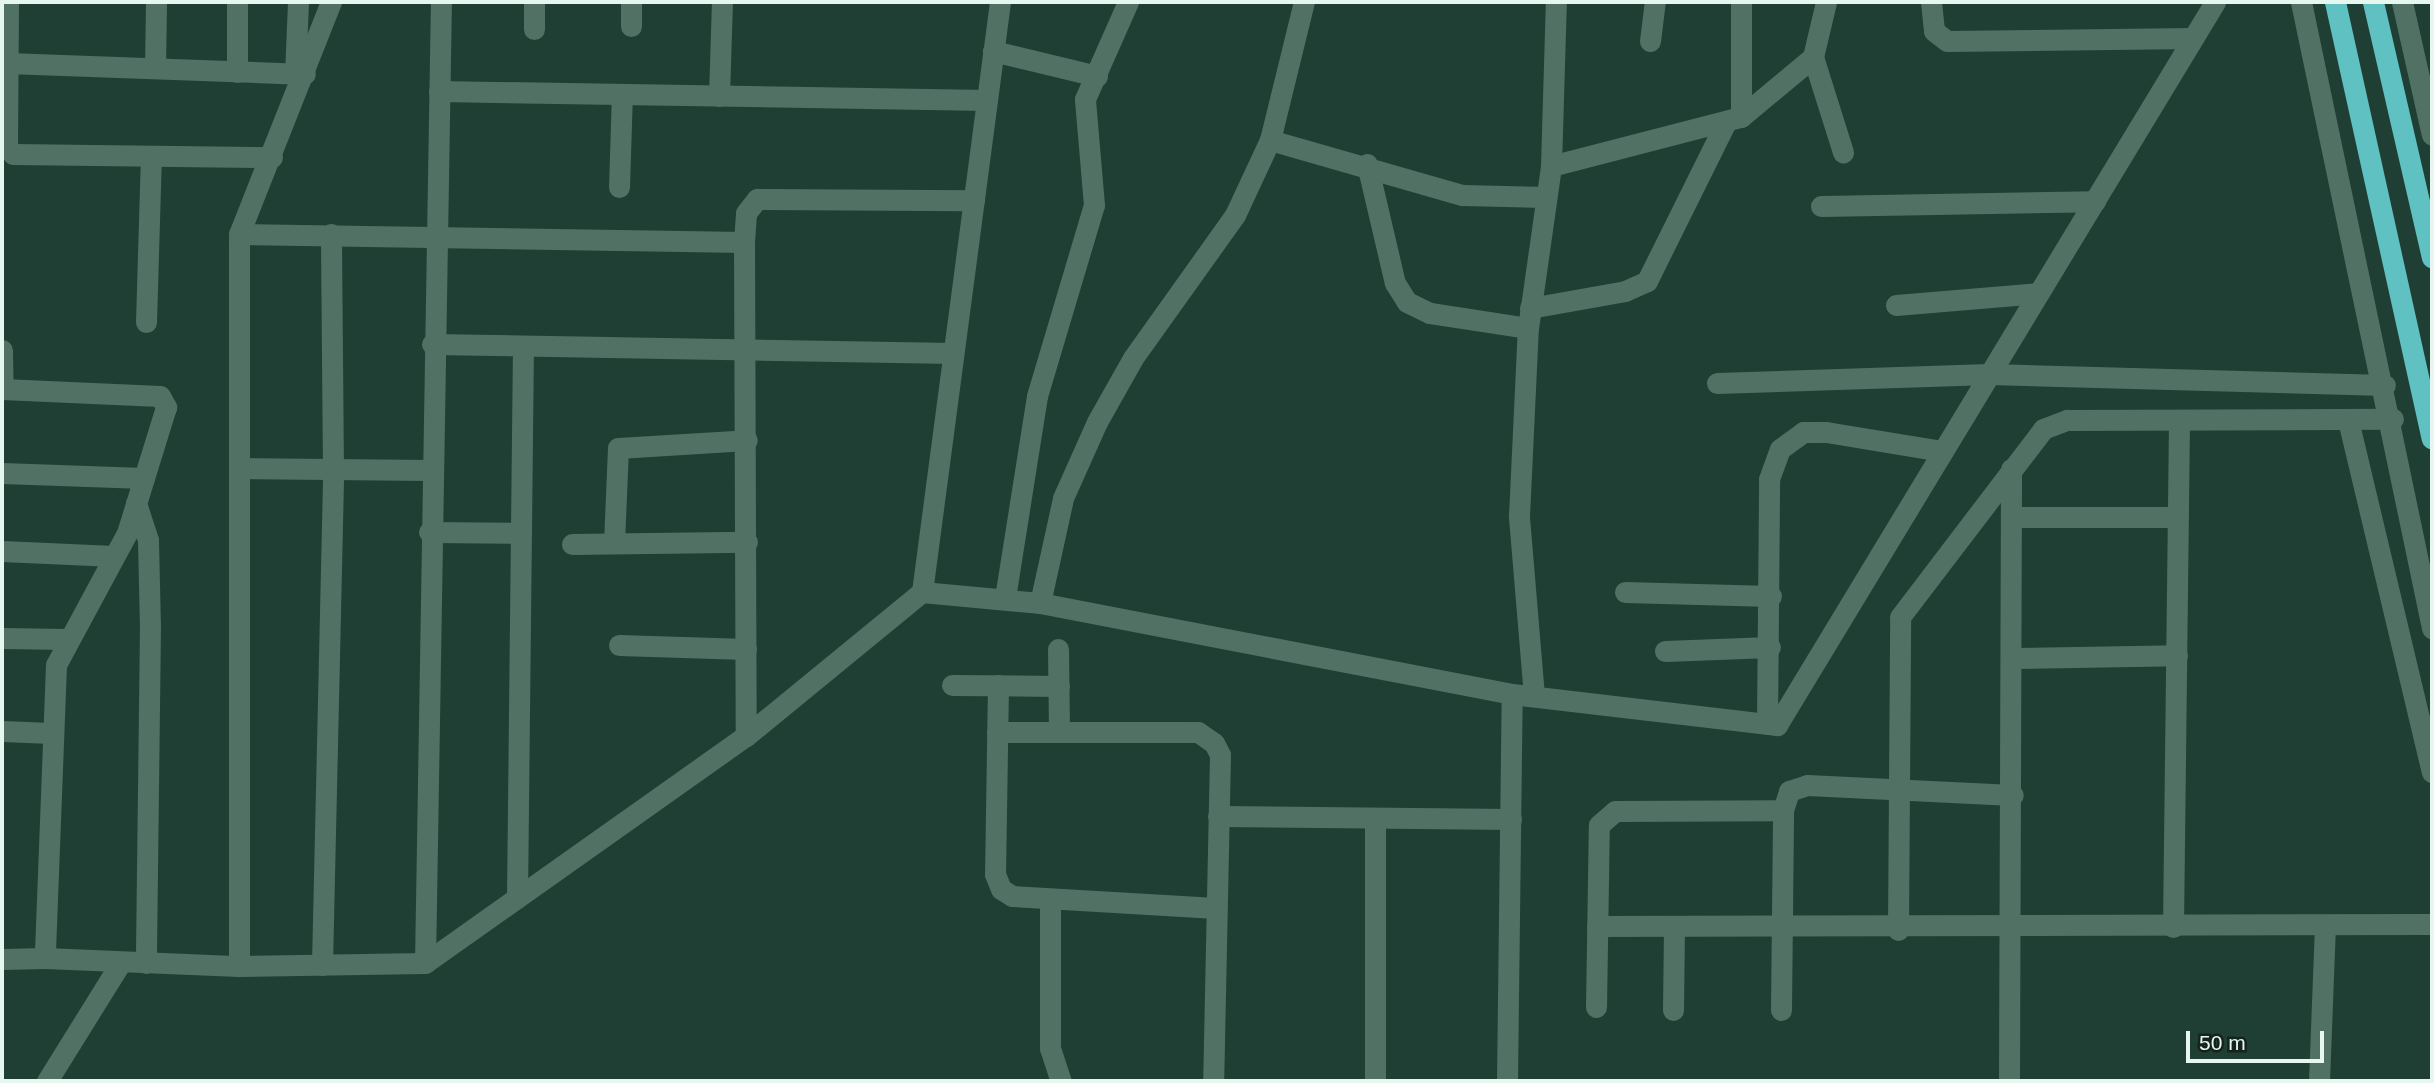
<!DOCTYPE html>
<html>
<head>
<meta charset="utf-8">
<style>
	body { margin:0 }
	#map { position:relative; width:2434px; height:1083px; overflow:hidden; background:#203f34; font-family:Helvetica,sans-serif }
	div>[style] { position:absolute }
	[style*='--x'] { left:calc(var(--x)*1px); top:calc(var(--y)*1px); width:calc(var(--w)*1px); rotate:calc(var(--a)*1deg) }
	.minor>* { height:21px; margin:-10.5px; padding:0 10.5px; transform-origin:10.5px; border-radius:10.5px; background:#517164 }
	.highway>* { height:21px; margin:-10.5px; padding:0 10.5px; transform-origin:10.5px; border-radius:10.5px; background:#60c1c2 }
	span { translate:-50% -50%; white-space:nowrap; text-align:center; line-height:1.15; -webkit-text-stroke:6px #15231d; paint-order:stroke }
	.frame { position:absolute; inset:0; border:4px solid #e5f7ef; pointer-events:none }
	.scale { position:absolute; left:2186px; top:1031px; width:138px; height:32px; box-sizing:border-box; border:4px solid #e5f7ef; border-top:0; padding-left:9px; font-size:21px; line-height:24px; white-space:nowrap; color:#e5f7ef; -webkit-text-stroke:5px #15231d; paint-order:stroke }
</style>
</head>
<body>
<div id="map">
	<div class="minor">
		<i style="--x:8;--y:2;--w:145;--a:90.4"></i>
		<i style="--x:7;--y:147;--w:9;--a:49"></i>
		<i style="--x:13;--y:154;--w:259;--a:0.7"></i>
		<i style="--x:1931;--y:2;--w:29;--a:84"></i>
		<i style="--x:1934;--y:31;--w:16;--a:38"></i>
		<i style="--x:1947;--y:41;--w:246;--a:-0.7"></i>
		<i style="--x:2301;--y:2;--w:640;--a:78.18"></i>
		<i style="--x:2402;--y:2;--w:136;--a:77.3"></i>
		<i style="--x:631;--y:26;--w:24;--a:-90"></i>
		<i style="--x:534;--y:29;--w:27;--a:-90"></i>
		<i style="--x:1650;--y:41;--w:39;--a:-83"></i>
		<i style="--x:993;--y:51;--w:107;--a:13.5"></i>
		<i style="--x:1813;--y:57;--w:100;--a:72.5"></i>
		<i style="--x:7;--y:63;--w:298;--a:2.1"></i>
		<i style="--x:155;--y:68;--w:66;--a:-89.1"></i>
		<i style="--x:237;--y:72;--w:70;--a:-90"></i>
		<i style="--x:295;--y:74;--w:72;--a:-87.6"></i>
		<i style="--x:439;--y:91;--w:548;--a:0.94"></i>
		<i style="--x:719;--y:96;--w:94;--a:-88.2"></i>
		<i style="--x:1741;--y:117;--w:115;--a:-90"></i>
		<i style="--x:1270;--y:140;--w:200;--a:16"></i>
		<i style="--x:1462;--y:195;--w:84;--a:1.4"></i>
		<i style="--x:1367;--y:164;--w:122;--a:76.8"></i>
		<i style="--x:1395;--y:283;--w:22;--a:58"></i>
		<i style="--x:1407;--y:302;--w:25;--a:26"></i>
		<i style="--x:1430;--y:313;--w:99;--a:8.7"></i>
		<i style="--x:1551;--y:166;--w:196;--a:-14.5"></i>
		<i style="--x:1741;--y:117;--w:94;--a:-39.8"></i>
		<i style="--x:1813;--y:57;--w:57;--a:-76.7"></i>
		<i style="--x:619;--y:187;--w:93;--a:-88.2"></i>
		<i style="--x:1821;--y:206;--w:274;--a:-1"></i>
		<i style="--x:239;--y:234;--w:505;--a:0.91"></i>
		<i style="--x:744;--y:242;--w:494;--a:89.8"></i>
		<i style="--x:744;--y:242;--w:29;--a:-86"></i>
		<i style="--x:746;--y:213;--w:18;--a:-52"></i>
		<i style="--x:757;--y:199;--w:217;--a:0.3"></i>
		<i style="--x:1896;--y:305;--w:143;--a:-4.8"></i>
		<i style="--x:1530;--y:308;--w:97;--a:-10.1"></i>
		<i style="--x:1625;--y:291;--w:24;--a:-24"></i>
		<i style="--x:1647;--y:281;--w:178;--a:-63.6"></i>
		<i style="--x:146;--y:322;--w:165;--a:-88.3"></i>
		<i style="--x:432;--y:344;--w:521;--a:0.99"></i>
		<i style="--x:2;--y:350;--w:39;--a:89"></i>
		<i style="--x:1717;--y:383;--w:272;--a:-1.9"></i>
		<i style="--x:1989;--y:374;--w:396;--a:1.6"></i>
		<i style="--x:2;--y:389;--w:158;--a:2.5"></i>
		<i style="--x:160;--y:396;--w:13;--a:61"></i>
		<i style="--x:166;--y:407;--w:132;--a:107.2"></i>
		<i style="--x:127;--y:533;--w:150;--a:118.3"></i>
		<i style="--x:56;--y:665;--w:293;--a:92.2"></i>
		<i style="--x:45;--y:958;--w:194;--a:2.4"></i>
		<i style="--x:239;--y:966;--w:186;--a:-0.9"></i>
		<i style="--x:425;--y:963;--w:393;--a:-35.3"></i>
		<i style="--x:746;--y:736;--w:227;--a:-39.3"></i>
		<i style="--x:922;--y:592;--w:119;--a:5.3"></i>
		<i style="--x:1040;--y:603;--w:481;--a:10.9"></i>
		<i style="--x:1512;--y:694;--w:267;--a:6.7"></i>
		<i style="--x:1777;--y:725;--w:845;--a:-58.79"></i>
		<i style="--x:2348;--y:420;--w:362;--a:76.6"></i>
		<i style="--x:239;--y:468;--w:191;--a:0.6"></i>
		<i style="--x:2;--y:473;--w:142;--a:2"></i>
		<i style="--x:136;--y:503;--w:39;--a:72"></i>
		<i style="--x:148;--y:540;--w:85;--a:88.7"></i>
		<i style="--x:150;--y:625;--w:338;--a:90.7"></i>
		<i style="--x:2012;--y:517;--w:166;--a:0"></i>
		<i style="--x:429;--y:532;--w:92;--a:0.6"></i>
		<i style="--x:614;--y:543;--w:95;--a:-87.6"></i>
		<i style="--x:618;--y:448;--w:129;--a:-3.5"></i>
		<i style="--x:572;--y:544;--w:175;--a:-0.7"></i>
		<i style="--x:2;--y:551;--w:112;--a:2.6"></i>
		<i style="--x:922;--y:592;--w:595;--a:-82.47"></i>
		<i style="--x:1625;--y:592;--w:146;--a:1.6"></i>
		<i style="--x:1005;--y:598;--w:205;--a:-81"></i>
		<i style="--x:1037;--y:396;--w:199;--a:-73.4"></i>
		<i style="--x:1094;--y:205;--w:106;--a:-94.9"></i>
		<i style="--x:1085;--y:99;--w:106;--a:-66.1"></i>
		<i style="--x:1040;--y:603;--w:107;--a:-77.6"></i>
		<i style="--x:1063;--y:498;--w:83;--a:-65.9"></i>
		<i style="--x:1097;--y:422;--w:73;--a:-60.6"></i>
		<i style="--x:1133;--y:358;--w:176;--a:-54.5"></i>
		<i style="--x:1235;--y:215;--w:83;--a:-65"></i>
		<i style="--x:1270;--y:140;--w:142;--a:-76.2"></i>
		<i style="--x:2;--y:638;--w:64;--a:0.9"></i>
		<i style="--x:619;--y:645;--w:127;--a:1.8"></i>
		<i style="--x:1058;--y:649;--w:83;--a:89.3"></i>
		<i style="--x:1665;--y:651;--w:105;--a:-2.2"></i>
		<i style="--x:2013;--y:658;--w:164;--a:-1"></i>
		<i style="--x:952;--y:685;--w:107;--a:0.5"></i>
		<i style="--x:998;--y:685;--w:189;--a:90.9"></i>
		<i style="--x:995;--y:874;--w:16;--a:68"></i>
		<i style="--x:1001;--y:889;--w:13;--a:32"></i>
		<i style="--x:1012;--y:896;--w:204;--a:3.4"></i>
		<i style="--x:1534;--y:696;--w:181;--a:-94.8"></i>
		<i style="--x:1519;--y:516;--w:188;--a:-87.3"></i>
		<i style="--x:1528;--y:328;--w:164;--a:-81.9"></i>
		<i style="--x:1551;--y:166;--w:164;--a:-88.3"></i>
		<i style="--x:1767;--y:724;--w:245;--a:-89.5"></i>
		<i style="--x:1769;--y:479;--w:32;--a:-70"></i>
		<i style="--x:1780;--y:449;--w:29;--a:-36"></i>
		<i style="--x:1803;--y:432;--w:23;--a:0"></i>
		<i style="--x:1826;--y:432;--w:118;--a:9.3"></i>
		<i style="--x:2;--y:731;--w:49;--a:2.3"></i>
		<i style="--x:997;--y:732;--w:201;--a:0"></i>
		<i style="--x:1198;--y:732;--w:19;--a:35"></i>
		<i style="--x:1214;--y:743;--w:13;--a:63"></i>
		<i style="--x:1220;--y:755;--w:326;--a:91.2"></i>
		<i style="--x:1218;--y:816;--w:293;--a:0.6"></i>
		<i style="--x:1375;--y:818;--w:263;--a:90"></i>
		<i style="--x:517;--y:898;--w:552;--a:-89.38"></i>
		<i style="--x:1050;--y:899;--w:149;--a:90"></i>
		<i style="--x:1050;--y:1048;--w:35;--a:72"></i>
		<i style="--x:1597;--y:926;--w:835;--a:-0.14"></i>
		<i style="--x:2173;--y:927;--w:503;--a:-89.32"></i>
		<i style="--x:1898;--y:930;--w:313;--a:-89.6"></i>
		<i style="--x:1900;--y:617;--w:236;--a:-52.7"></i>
		<i style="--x:2043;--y:429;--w:26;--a:-21"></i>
		<i style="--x:2067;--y:420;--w:326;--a:-0.2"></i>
		<i style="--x:2;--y:959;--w:43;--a:-1.3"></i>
		<i style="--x:425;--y:963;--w:961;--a:-89.05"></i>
		<i style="--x:322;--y:965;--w:494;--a:-88.7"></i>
		<i style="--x:333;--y:471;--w:237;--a:-90.5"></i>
		<i style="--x:239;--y:966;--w:732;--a:-90"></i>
		<i style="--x:239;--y:234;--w:250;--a:-68.4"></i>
		<i style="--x:1596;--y:1007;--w:182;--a:-89.1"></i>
		<i style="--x:1599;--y:825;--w:21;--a:-41"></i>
		<i style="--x:1615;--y:811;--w:168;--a:-0.3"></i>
		<i style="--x:1783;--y:810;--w:20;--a:-72"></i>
		<i style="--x:1789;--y:791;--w:19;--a:-18"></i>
		<i style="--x:1807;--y:785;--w:206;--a:2.8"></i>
		<i style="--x:1673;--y:1010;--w:84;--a:-89.3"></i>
		<i style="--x:1781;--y:1010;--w:200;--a:-89.4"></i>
		<i style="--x:47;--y:1081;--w:140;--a:-58.1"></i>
		<i style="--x:1507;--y:1081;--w:387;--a:-89.3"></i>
		<i style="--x:2009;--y:1081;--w:612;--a:-89.81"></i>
		<i style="--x:2319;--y:1081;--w:156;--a:-87.8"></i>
	</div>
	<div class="highway">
		<i style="--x:2335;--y:2;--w:447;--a:77.5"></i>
		<i style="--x:2373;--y:2;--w:262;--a:77"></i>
	</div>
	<div class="frame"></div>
	<div class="scale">50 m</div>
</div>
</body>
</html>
